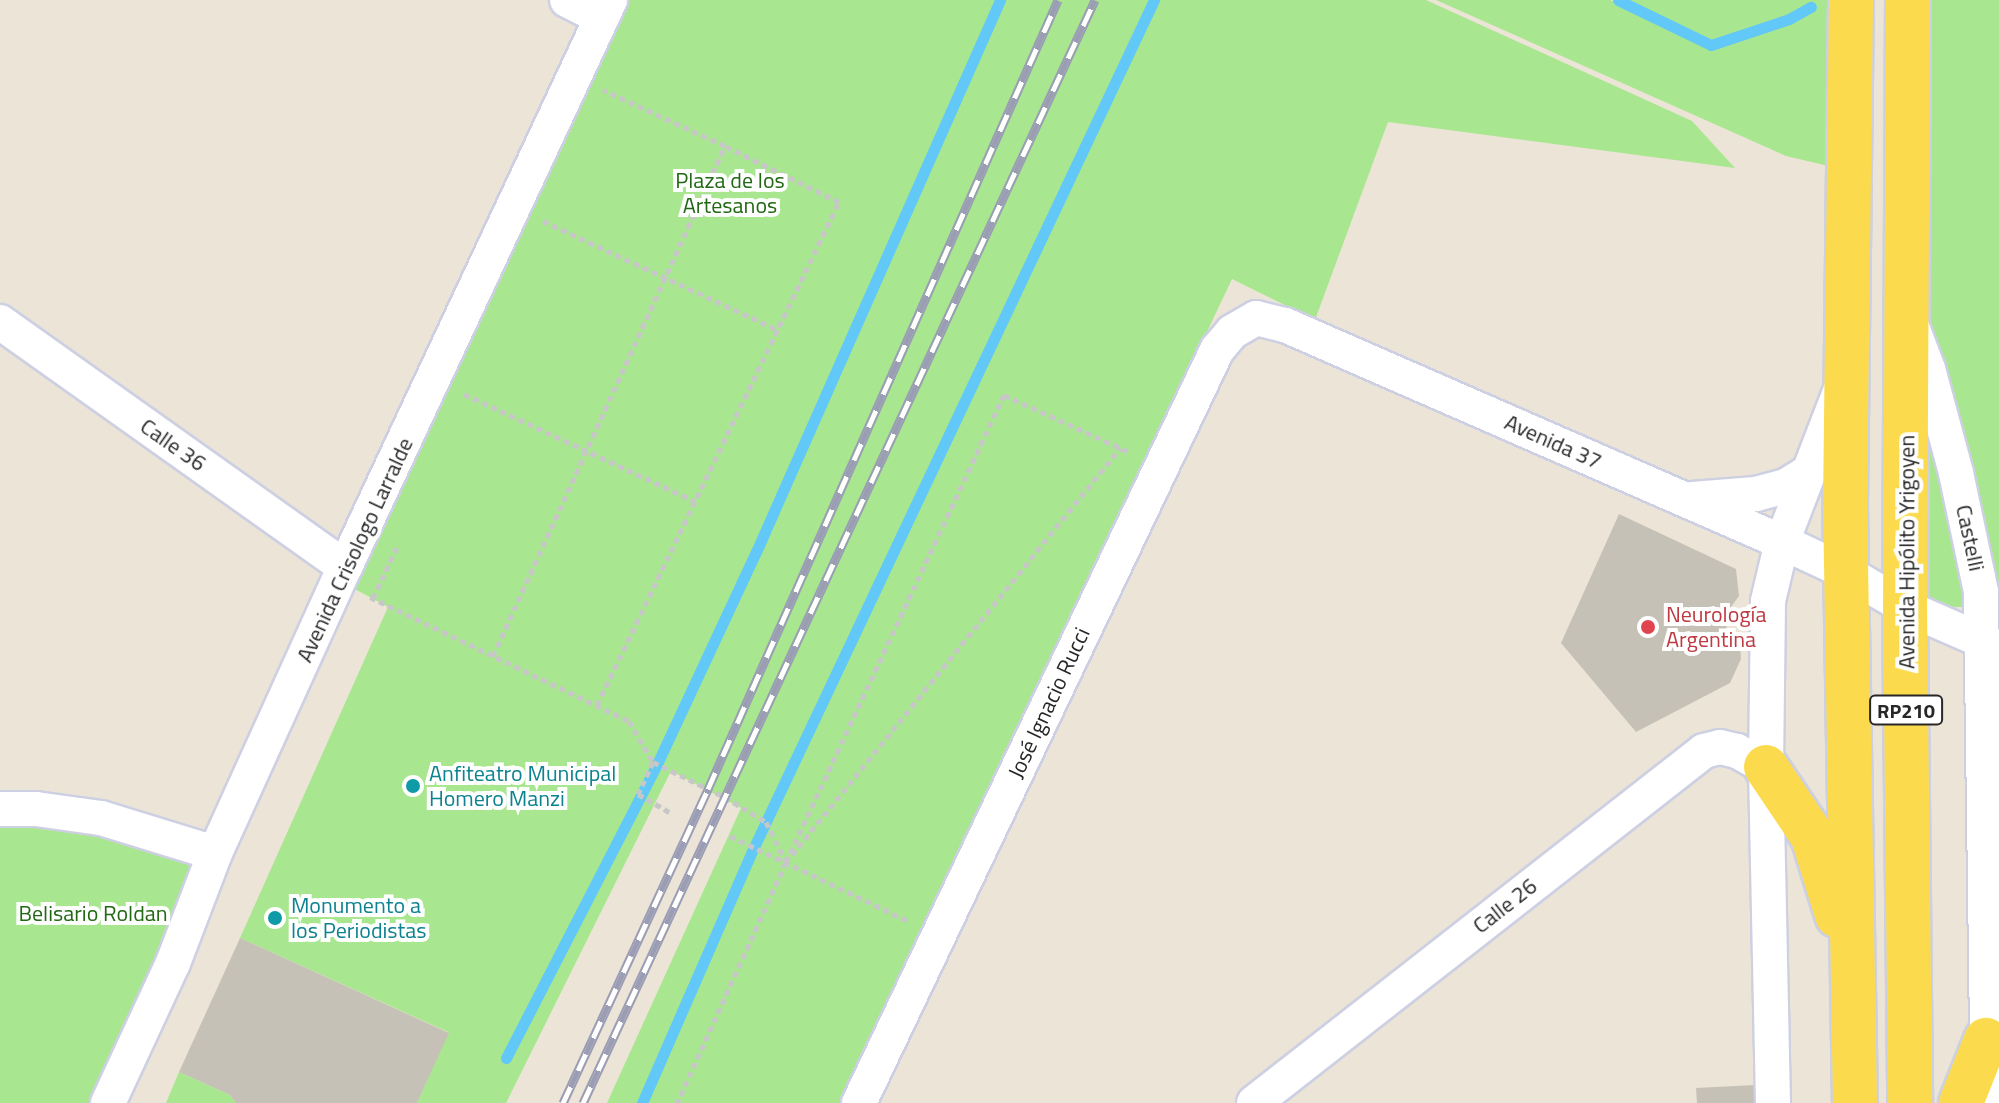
<!DOCTYPE html>
<html>
<head>
<meta charset="utf-8">
<style>
	body { margin:0 }
	#map { position:relative; width:1999px; height:1103px; overflow:hidden; background:#ece4d7; font-family:"Titillium Web",sans-serif }
	div>[style] { position:absolute }
	[style*='--x'] { left:calc(var(--x)*1px); top:calc(var(--y)*1px); width:calc(var(--w)*1px); rotate:calc(var(--a)*1deg) }
	.green>* { inset:0; background:#a8e78f; transform-origin:0 0 }
	.stream>* { height:11px; margin:-5.5px; padding:0 5.5px; transform-origin:5.5px; border-radius:5.5px; background:#61c8f7 }
	.building>* { inset:0; background:#c6c1b7 }
	.path>* { height:5px; margin-top:-2.5px; transform-origin:0; background:repeating-linear-gradient(90deg,#c7c7c7 0 6px,transparent 0 10px) }
	.roads { filter:drop-shadow(2px 0 #cdd0e2) drop-shadow(-2px 0 #cdd0e2) drop-shadow(0 2px #cdd0e2) drop-shadow(0 -2px #cdd0e2) }
	.minor>* { height:34px; margin:-17px; padding:0 17px; transform-origin:17px; border-radius:17px; background:#fff }
	.primary>* { height:44px; margin:-22px; padding:0 22px; transform-origin:22px; border-radius:22px; background:#fbdb4d }
	.rail>* { height:9px; margin-top:-4.5px; transform-origin:0; background:repeating-linear-gradient(90deg,#fff 0 18px,#9a9db4 0 36px); box-sizing:border-box; border-block:2px solid #9a9db4 }
	.dots>* { width:22px; height:22px; translate:-50% -50%; box-sizing:border-box; border:4px solid #fff; border-radius:50% }
	span { translate:-50% -50%; white-space:nowrap; text-align:center; line-height:1.15; -webkit-text-stroke:8px #fff; paint-order:stroke }
	.shield-label span { padding:2px 6px; background:#fff; border:2px solid; border-radius:6px; -webkit-text-stroke-width:0 }
	.shield-label { font-size:20px; color:#272727; font-weight:700 }
	.park-label { font-size:22px; color:#216814 }
	.street-label { font-size:22px; color:#272727 }
	.health-label { font-size:22px; color:#be3a42 }
	.left { translate:0 -50%; text-align:left }
	.culture-label { font-size:22px; color:#0d838f }
</style>
</head>
<body>
<div id="map">
	<div class="green">
		<i style="clip-path:polygon(620px 0,1426px 0,1692px 121px,1735px 168px,1388px 122px,1315px 320px,1232px 279px,841px 1103px,607px 1103px,741px 808px,671px 771px,506px 1103px,417px 1103px,448px 1032px,240px 938px,388px 607px,351px 587px)"></i>
		<i style="clip-path:polygon(1436px 0,1610px 0,1676px 30px,1618px 0,1851px 0,1850px 171px,1786px 156px)"></i>
		<i style="left:1907px;top:0;width:92px;height:607px"></i>
		<i style="clip-path:polygon(0 809px,215px 853px,108px 1103px,0 1103px)"></i>
		<i style="clip-path:polygon(179px 1072px,230px 1095px,236px 1103px,166px 1103px)"></i>
	</div>
	<div class="stream">
		<i style="--x:1618;--y:0;--w:103;--a:25.8"></i>
		<i style="--x:1711;--y:45;--w:82;--a:-18.4"></i>
		<i style="--x:1789;--y:19;--w:25;--a:-29"></i>
		<i style="--x:506;--y:1058;--w:331;--a:-62.8"></i>
		<i style="--x:657;--y:764;--w:234;--a:-65"></i>
		<i style="--x:756;--y:552;--w:604;--a:-66.15"></i>
		<i style="--x:642;--y:1103;--w:279;--a:-66.4"></i>
		<i style="--x:754;--y:847;--w:937;--a:-64.72"></i>
	</div>
	<div class="building">
		<i style="clip-path:polygon(1619px 514px,1736px 569px,1739px 596px,1725px 615px,1728px 638px,1740px 643px,1741px 659px,1730px 683px,1636px 732px,1561px 643px)"></i>
		<i style="clip-path:polygon(240px 938px,449px 1033px,417px 1103px,236px 1103px,230px 1095px,179px 1072px)"></i>
		<i style="clip-path:polygon(1755px 1085px,1756px 1103px,1697px 1103px,1696px 1088px)"></i>
	</div>
	<div class="path">
		<i style="--x:543;--y:221;--w:259;--a:24.9"></i>
		<i style="--x:464;--y:394;--w:255;--a:24.9"></i>
		<i style="--x:370;--y:597;--w:287;--a:25.6"></i>
		<i style="--x:629;--y:721;--w:48;--a:59.7"></i>
		<i style="--x:653;--y:762;--w:80;--a:25.9"></i>
		<i style="--x:725;--y:797;--w:48;--a:31.4"></i>
		<i style="--x:766;--y:822;--w:45;--a:63.4"></i>
		<i style="--x:786;--y:862;--w:265;--a:114.3"></i>
		<i style="--x:373;--y:598;--w:56;--a:-64.8"></i>
		<i style="--x:493;--y:656;--w:560;--a:-65.54"></i>
		<i style="--x:725;--y:146;--w:134;--a:-155.3"></i>
		<i style="--x:597;--y:705;--w:558;--a:-64.31"></i>
		<i style="--x:839;--y:202;--w:127;--a:-153.8"></i>
		<i style="--x:653;--y:762;--w:35;--a:115"></i>
		<i style="--x:638;--y:794;--w:38;--a:30"></i>
		<i style="--x:730;--y:836;--w:199;--a:25.5"></i>
		<i style="--x:792;--y:855;--w:523;--a:-51.13"></i>
		<i style="--x:786;--y:862;--w:515;--a:-64.98"></i>
		<i style="--x:1004;--y:395;--w:140;--a:24.5"></i>
	</div>
	<div class="roads">
		<div class="minor">
			<i style="--x:567;--y:0;--w:39;--a:27"></i>
			<i style="--x:0;--y:322;--w:423;--a:35.4"></i>
			<i style="--x:1911;--y:324;--w:48;--a:69.3"></i>
			<i style="--x:1928;--y:369;--w:108;--a:74.9"></i>
			<i style="--x:1956;--y:473;--w:122;--a:78.1"></i>
			<i style="--x:1981;--y:592;--w:511;--a:89.22"></i>
			<i style="--x:1692;--y:499;--w:64;--a:-4.5"></i>
			<i style="--x:1756;--y:494;--w:31;--a:-15"></i>
			<i style="--x:1786;--y:486;--w:28;--a:-32"></i>
			<i style="--x:0;--y:809;--w:36;--a:0"></i>
			<i style="--x:36;--y:809;--w:66;--a:7.9"></i>
			<i style="--x:101;--y:818;--w:119;--a:17.1"></i>
			<i style="--x:108;--y:1103;--w:154;--a:-65.1"></i>
			<i style="--x:173;--y:963;--w:118;--a:-69.1"></i>
			<i style="--x:215;--y:853;--w:314;--a:-65.6"></i>
			<i style="--x:345;--y:567;--w:626;--a:-64.95"></i>
			<i style="--x:859;--y:1103;--w:834;--a:-64.57"></i>
			<i style="--x:1217;--y:350;--w:23;--a:-50"></i>
			<i style="--x:1232;--y:332;--w:28;--a:-30"></i>
			<i style="--x:1256;--y:318;--w:30;--a:14"></i>
			<i style="--x:1285;--y:325;--w:542;--a:23.59"></i>
			<i style="--x:1782;--y:542;--w:71;--a:25.1"></i>
			<i style="--x:1846;--y:572;--w:69;--a:30.7"></i>
			<i style="--x:1905;--y:607;--w:103;--a:23.6"></i>
			<i style="--x:1254;--y:1103;--w:571;--a:-38.03"></i>
			<i style="--x:1704;--y:751;--w:16;--a:-14"></i>
			<i style="--x:1720;--y:747;--w:17;--a:13"></i>
			<i style="--x:1737;--y:751;--w:33;--a:29"></i>
			<i style="--x:1773;--y:1103;--w:336;--a:-91.2"></i>
			<i style="--x:1766;--y:767;--w:166;--a:-89.3"></i>
			<i style="--x:1768;--y:601;--w:61;--a:-76.7"></i>
			<i style="--x:1782;--y:542;--w:161;--a:-68.9"></i>
		</div>
		<div class="primary">
			<i style="--x:1851;--y:0;--w:503;--a:90.68"></i>
			<i style="--x:1845;--y:503;--w:600;--a:89.05"></i>
			<i style="--x:1908;--y:0;--w:607;--a:90.28"></i>
			<i style="--x:1905;--y:607;--w:496;--a:89.4"></i>
			<i style="--x:1766;--y:767;--w:84;--a:56.1"></i>
			<i style="--x:1813;--y:837;--w:82;--a:72.9"></i>
			<i style="--x:1961;--y:1103;--w:68;--a:-68.4"></i>
		</div>
	</div>
	<div class="rail">
		<i style="--x:563;--y:1103;--w:346;--a:-65.2"></i>
		<i style="--x:708;--y:789;--w:863;--a:-66.08"></i>
		<i style="--x:583;--y:1103;--w:1216;--a:-65.1"></i>
	</div>
	<div class="dots">
		<i style="left:1648px;top:627px;background:#e0444e"></i>
		<i style="left:413px;top:786px;background:#0f9aa8"></i>
		<i style="left:275px;top:918px;background:#0f9aa8"></i>
	</div>
	<div class="shield-label">
		<span style="left:1906px;top:710px">RP210</span>
	</div>
	<div class="park-label">
		<span style="left:730px;top:193px">Plaza de los<br>Artesanos</span>
		<span style="left:93px;top:914px">Belisario Roldan</span>
	</div>
	<div class="street-label">
		<span style="left:1553px;top:442px;rotate:24deg">Avenida 37</span>
		<span style="left:173px;top:445px;rotate:35deg">Calle 36</span>
		<span style="left:1970px;top:538px;rotate:78deg">Castelli</span>
		<span style="left:355px;top:550px;rotate:-65deg">Avenida Crisologo Larralde</span>
		<span style="left:1907px;top:552px;rotate:-90deg">Avenida Hipólito Yrigoyen</span>
		<span style="left:1049px;top:703px;rotate:-65deg">José Ignacio Rucci</span>
		<span style="left:1505px;top:906px;rotate:-38deg">Calle 26</span>
	</div>
	<div class="health-label">
		<span class="left" style="left:1666px;top:627px">Neurología<br>Argentina</span>
	</div>
	<div class="culture-label">
		<span class="left" style="left:429px;top:786px">Anfiteatro Municipal<br>Homero Manzi</span>
		<span class="left" style="left:291px;top:918px">Monumento a<br>los Periodistas</span>
	</div>
</div>
</body>
</html>
